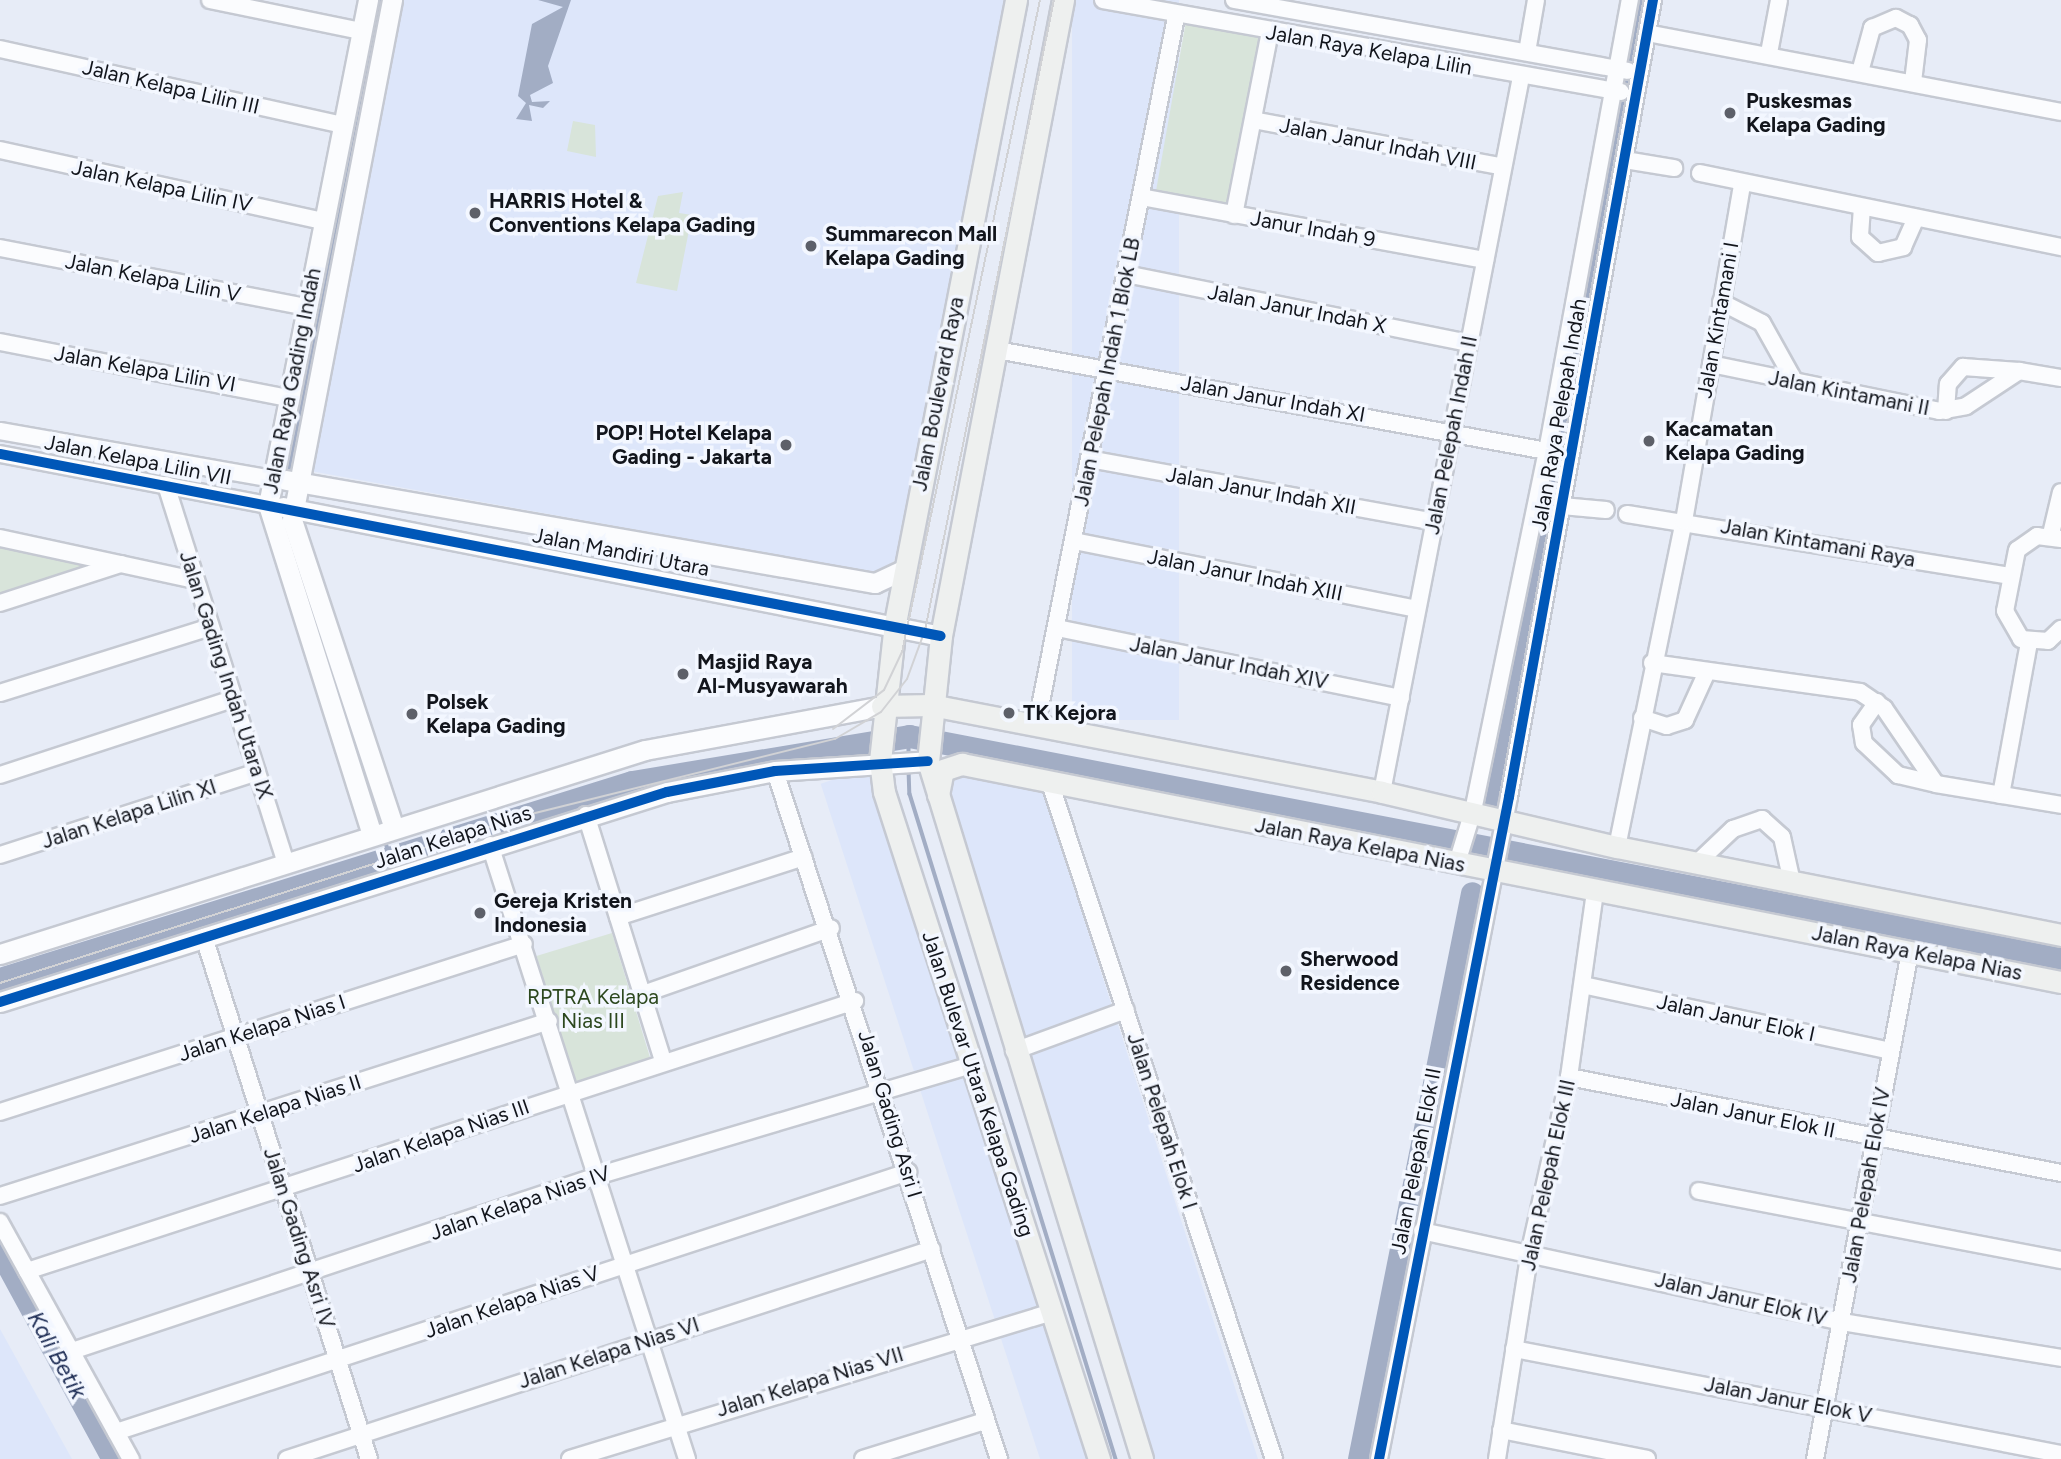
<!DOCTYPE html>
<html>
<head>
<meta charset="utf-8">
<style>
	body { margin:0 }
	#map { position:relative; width:2061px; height:1459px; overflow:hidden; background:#e7ecf7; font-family:Figtree,sans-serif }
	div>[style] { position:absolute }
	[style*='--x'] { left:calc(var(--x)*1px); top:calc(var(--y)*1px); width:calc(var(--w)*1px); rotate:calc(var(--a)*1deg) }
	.built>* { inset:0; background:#dde6fa; transform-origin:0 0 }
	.green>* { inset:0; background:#d8e4da; transform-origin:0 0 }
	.water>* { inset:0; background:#a2adc4 }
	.stream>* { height:3.5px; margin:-1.75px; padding:0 1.75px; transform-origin:1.75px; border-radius:1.75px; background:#a2adc4 }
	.river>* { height:23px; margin:-11.5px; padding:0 11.5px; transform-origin:11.5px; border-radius:11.5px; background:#a2adc4 }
	.roads { filter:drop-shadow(2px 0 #c5c9d2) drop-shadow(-2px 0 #c5c9d2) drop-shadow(0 2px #c5c9d2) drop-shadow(0 -2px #c5c9d2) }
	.minor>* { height:16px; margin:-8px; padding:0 8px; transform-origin:8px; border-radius:8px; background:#fbfcfe }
	.tertiary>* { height:19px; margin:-9.5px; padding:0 9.5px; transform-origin:9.5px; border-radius:9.5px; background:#fbfcfe }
	.secondary>* { height:21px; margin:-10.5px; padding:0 10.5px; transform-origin:10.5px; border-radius:10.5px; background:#eef0ef }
	.tram>* { height:2px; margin:-1px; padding:0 1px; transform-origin:1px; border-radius:1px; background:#d1d2d5 }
	.cycleway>* { height:10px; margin:-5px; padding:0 5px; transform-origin:5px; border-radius:5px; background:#0057b8 }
	.dots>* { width:19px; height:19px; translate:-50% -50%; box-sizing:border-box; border:4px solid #f3f7ff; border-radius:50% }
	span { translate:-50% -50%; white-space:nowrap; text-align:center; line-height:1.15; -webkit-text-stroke:7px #f3f7ff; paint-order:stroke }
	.street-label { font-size:21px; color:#12151c }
	.poi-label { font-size:21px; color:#12151c; font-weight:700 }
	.left { translate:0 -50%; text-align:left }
	.right { translate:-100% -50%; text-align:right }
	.park-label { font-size:21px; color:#2c481e }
	.water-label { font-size:23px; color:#1e2d55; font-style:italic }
</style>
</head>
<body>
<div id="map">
	<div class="built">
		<i style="clip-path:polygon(399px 0,1006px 0,898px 556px,887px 569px,870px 572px,305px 470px)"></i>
		<i style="left:1072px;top:0;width:107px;height:720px"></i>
		<i style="clip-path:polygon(935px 760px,1041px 786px,1258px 1459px,1148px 1459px)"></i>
		<i style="left:872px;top:767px;width:727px;height:54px;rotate:72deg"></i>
		<i style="clip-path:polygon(0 1329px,72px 1459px,0 1459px)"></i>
	</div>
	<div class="green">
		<i style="left:1186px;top:21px;width:84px;height:175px;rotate:10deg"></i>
		<i style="clip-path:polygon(573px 121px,595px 125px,596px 157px,567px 151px)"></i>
		<i style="clip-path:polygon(683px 192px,679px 213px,692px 215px,677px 291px,636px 283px,658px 196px)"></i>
		<i style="clip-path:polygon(0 544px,102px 565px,0 595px)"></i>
		<i style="left:612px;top:933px;width:134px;height:79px;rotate:73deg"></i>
	</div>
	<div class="water">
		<i style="clip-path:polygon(538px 0,571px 0,548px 66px,553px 83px,530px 95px,532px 102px,550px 101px,543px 108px,529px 105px,532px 121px,516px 119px,526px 103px,518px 96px,532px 24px,563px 7px)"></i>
	</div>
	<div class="stream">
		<i style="--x:288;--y:475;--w:484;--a:-78.8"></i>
		<i style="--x:343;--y:705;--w:126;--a:72.4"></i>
		<i style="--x:909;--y:736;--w:19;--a:90"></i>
		<i style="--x:909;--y:770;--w:24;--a:88"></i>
		<i style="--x:910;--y:794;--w:696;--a:72.79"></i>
		<i style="--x:385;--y:840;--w:20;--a:72"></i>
	</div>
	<div class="river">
		<i style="--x:1491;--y:797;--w:811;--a:-79.27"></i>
		<i style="--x:0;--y:979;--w:662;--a:-17.31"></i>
		<i style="--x:632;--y:782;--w:281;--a:-9.4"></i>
		<i style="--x:909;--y:736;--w:1173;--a:10.91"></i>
		<i style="--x:0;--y:1251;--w:237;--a:61.5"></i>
		<i style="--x:1359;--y:1459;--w:577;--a:-78.71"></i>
	</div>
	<div class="roads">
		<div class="minor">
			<i style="--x:210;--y:0;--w:154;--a:11.6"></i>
			<i style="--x:1103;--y:0;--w:526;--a:10.07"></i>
			<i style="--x:1234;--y:0;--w:400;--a:10.2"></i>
			<i style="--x:1647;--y:33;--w:421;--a:10.8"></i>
			<i style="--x:0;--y:49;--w:350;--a:12.5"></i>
			<i style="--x:1527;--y:52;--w:53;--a:-80.2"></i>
			<i style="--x:1769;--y:53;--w:54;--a:-79.3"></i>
			<i style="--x:1860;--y:72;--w:46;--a:-74.7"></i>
			<i style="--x:1872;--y:28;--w:26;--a:-23"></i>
			<i style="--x:1896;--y:18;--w:16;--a:27"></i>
			<i style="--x:1910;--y:25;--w:17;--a:62"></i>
			<i style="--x:1918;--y:40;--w:42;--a:96.8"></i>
			<i style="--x:1253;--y:120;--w:254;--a:10.6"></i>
			<i style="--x:0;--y:150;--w:331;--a:12.4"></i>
			<i style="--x:1625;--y:160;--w:50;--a:9.3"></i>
			<i style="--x:1700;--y:173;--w:369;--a:11.6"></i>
			<i style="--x:1141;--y:197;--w:350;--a:10.4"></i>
			<i style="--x:1862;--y:207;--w:30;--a:94"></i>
			<i style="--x:1860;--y:237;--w:24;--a:42"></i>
			<i style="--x:1878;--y:253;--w:26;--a:-13"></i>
			<i style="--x:1903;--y:247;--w:32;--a:-66"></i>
			<i style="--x:1234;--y:215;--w:187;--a:-78.9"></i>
			<i style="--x:0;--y:248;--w:312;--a:10.9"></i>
			<i style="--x:1126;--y:274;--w:350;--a:11.4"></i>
			<i style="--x:1721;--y:302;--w:46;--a:27.1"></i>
			<i style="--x:1762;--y:323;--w:68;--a:60.8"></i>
			<i style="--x:0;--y:342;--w:294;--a:11"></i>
			<i style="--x:997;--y:350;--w:559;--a:10.41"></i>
			<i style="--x:1711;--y:364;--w:233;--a:11.6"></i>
			<i style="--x:1939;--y:411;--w:27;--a:-10"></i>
			<i style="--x:1966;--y:406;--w:64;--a:-33.4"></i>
			<i style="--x:2019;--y:371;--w:43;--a:9.5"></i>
			<i style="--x:1946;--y:411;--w:27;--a:-86"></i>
			<i style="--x:1948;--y:384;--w:23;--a:-49"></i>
			<i style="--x:1963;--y:367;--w:56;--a:4.1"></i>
			<i style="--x:0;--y:431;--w:276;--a:10"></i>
			<i style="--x:0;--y:454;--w:273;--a:10.8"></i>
			<i style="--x:1089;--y:459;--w:351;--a:10.3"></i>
			<i style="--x:166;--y:485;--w:398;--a:72.4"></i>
			<i style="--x:1562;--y:506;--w:44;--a:5.2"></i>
			<i style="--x:1627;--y:514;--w:386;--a:9.2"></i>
			<i style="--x:2051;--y:534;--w:43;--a:-76.6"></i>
			<i style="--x:0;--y:538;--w:199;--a:12.2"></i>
			<i style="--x:2061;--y:539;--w:24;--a:-173"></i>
			<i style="--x:2037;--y:536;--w:24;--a:145"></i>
			<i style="--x:2017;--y:550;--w:62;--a:101.1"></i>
			<i style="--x:2005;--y:611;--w:32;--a:60"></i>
			<i style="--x:2021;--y:639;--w:27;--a:4"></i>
			<i style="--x:2048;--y:641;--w:18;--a:-43"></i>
			<i style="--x:1074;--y:541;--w:349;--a:11.2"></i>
			<i style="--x:0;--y:603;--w:127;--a:-17.9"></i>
			<i style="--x:1057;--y:628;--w:351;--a:11.5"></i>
			<i style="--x:1652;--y:663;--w:210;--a:7.9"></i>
			<i style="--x:1860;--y:692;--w:29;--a:34"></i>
			<i style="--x:1884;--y:708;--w:92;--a:55.6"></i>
			<i style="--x:1936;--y:784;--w:127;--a:9.5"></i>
			<i style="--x:0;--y:693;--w:220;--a:-17.4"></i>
			<i style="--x:1877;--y:702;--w:28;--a:125"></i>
			<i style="--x:1861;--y:725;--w:18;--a:81"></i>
			<i style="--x:1864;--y:743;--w:47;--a:43.3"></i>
			<i style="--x:1898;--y:775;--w:36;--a:13"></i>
			<i style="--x:1642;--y:718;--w:26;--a:18"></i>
			<i style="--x:1667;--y:726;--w:19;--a:-18"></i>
			<i style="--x:1685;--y:720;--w:51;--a:-65.5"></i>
			<i style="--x:1036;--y:727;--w:724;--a:-78.85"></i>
			<i style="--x:775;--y:771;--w:724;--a:71.97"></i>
			<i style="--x:0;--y:775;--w:245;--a:-18.1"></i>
			<i style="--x:1050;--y:783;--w:712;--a:71.67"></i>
			<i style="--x:1382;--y:792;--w:728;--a:-79"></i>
			<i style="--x:2001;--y:795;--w:156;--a:-79.6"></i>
			<i style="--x:586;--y:815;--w:258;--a:72.6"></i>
			<i style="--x:490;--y:845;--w:645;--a:72.21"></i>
			<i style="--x:1617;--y:847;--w:333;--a:-78.4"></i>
			<i style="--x:1684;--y:521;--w:342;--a:-80.2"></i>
			<i style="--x:0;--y:855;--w:270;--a:-17.9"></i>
			<i style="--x:1457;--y:863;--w:54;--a:-72.9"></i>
			<i style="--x:1473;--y:811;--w:368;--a:-78.4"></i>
			<i style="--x:1547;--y:451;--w:459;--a:-79.6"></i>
			<i style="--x:1697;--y:863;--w:50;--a:-43.4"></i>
			<i style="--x:1733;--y:829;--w:31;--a:-19"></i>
			<i style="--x:1762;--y:819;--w:27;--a:42"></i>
			<i style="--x:1782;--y:837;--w:46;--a:77.5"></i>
			<i style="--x:618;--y:917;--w:195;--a:-17.9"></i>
			<i style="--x:204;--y:937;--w:547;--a:72.46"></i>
			<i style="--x:1583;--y:985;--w:314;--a:12.1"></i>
			<i style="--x:643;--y:994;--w:199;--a:-19.3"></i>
			<i style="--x:1014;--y:1051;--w:119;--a:-20.1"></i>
			<i style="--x:1569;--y:1077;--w:501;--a:11.04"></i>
			<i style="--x:0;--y:1112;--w:550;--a:-17.78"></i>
			<i style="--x:1699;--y:1191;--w:369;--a:10.8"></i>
			<i style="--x:0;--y:1196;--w:576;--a:-17.68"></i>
			<i style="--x:0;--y:1222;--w:271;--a:61.1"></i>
			<i style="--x:1422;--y:1231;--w:430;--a:12.2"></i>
			<i style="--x:1842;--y:1322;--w:222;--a:9.3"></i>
			<i style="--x:27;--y:1271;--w:871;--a:-18.06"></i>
			<i style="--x:1514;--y:1349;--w:557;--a:10.87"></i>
			<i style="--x:72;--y:1351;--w:557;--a:-18.43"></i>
			<i style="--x:600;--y:1175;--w:388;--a:-16.5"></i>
			<i style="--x:1501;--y:1430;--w:149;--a:11.2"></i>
			<i style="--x:116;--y:1432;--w:834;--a:-18.17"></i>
			<i style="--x:287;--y:1459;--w:678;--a:-18.03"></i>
			<i style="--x:570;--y:1459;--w:504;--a:-16.96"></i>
			<i style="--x:863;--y:1459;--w:128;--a:-17.3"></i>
			<i style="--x:1379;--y:1459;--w:675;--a:-78.89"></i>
			<i style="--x:1509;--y:797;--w:810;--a:-79.76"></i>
			<i style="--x:1497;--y:1459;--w:212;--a:-81"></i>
			<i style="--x:1530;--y:1250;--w:177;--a:-77.3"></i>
			<i style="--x:1569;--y:1077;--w:188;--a:-82"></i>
			<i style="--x:1815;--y:1459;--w:516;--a:-79.39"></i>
		</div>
		<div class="tertiary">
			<i style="--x:368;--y:0;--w:515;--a:101.2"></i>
			<i style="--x:268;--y:505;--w:346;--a:72.5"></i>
			<i style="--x:392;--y:0;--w:530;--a:100.89"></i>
			<i style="--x:292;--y:520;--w:325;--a:71.7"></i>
			<i style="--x:286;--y:480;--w:598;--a:9.92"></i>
			<i style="--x:875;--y:583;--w:33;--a:-25"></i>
			<i style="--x:283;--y:507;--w:671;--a:11.09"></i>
			<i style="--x:0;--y:954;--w:676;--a:-17.55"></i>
			<i style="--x:645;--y:750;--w:241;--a:-10.5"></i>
			<i style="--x:0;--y:1002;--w:699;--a:-17.48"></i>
			<i style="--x:667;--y:792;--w:110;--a:-11"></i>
			<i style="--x:775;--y:771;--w:153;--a:-3.7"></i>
		</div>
		<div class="secondary">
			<i style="--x:1016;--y:0;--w:635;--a:100.99"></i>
			<i style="--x:895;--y:623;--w:138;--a:96.2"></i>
			<i style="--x:880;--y:760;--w:32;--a:83"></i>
			<i style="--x:884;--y:792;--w:701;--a:72.13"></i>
			<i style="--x:1063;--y:0;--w:648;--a:100.86"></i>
			<i style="--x:941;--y:636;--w:126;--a:95.9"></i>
			<i style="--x:928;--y:761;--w:730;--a:72.95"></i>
			<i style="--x:882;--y:706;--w:49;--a:-1.2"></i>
			<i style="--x:931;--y:705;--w:459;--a:10.9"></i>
			<i style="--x:1382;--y:792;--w:241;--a:13.2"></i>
			<i style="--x:1617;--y:847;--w:453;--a:11.2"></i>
			<i style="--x:938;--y:795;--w:25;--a:-79"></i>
			<i style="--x:943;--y:770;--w:20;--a:-18"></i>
			<i style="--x:962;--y:764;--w:1120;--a:11.22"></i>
		</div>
	</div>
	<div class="tram">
		<i style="--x:833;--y:729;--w:64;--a:-37.4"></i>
		<i style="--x:884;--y:690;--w:42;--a:-64.7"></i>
		<i style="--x:902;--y:652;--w:666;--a:-78.05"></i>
		<i style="--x:0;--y:983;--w:553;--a:-17.68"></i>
		<i style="--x:527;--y:815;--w:317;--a:-13.9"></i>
		<i style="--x:835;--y:739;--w:53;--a:-30.4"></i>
		<i style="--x:881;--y:712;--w:42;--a:-51.8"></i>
		<i style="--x:907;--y:679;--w:52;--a:-69.8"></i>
		<i style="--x:925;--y:630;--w:643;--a:-78.43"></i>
	</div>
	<div class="cycleway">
		<i style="--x:0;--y:454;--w:958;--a:10.95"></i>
		<i style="--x:0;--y:1002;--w:699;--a:-17.48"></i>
		<i style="--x:667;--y:792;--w:110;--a:-11"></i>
		<i style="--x:775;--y:771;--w:153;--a:-3.7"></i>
		<i style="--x:1379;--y:1459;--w:675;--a:-78.89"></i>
		<i style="--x:1509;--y:797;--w:810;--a:-79.76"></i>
	</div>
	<div class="dots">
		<i style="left:1730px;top:113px;background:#5d6069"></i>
		<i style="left:475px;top:213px;background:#5d6069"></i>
		<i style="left:811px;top:246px;background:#5d6069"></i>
		<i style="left:1649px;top:441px;background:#5d6069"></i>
		<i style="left:786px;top:445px;background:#5d6069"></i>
		<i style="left:683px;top:674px;background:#5d6069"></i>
		<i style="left:1009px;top:713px;background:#5d6069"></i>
		<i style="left:412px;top:714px;background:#5d6069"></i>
		<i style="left:480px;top:913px;background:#5d6069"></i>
		<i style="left:1286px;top:971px;background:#5d6069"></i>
	</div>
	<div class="street-label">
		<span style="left:1369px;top:50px;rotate:10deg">Jalan Raya Kelapa Lilin</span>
		<span style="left:171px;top:87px;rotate:13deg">Jalan Kelapa Lilin III</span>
		<span style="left:1378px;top:144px;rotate:11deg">Jalan Janur Indah VIII</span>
		<span style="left:162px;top:186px;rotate:12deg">Jalan Kelapa Lilin IV</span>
		<span style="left:1313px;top:229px;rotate:10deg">Janur Indah 9</span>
		<span style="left:153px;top:278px;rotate:11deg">Jalan Kelapa Lilin V</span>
		<span style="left:1297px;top:309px;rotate:11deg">Jalan Janur Indah X</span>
		<span style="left:1718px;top:320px;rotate:-80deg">Jalan Kintamani I</span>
		<span style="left:145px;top:369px;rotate:10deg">Jalan Kelapa Lilin VI</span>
		<span style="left:1107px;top:372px;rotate:-79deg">Jalan Pelepah Indah 1 Blok LB</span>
		<span style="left:292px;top:381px;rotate:-79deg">Jalan Raya Gading Indah</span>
		<span style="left:1849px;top:393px;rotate:11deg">Jalan Kintamani II</span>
		<span style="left:938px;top:394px;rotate:-79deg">Jalan Boulevard Raya</span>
		<span style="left:1273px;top:399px;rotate:10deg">Jalan Janur Indah XI</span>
		<span style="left:1559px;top:415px;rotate:-80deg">Jalan Raya Pelepah Indah</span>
		<span style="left:1451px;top:435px;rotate:-79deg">Jalan Pelepah Indah II</span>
		<span style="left:138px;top:460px;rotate:11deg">Jalan Kelapa Lilin VII</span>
		<span style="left:1261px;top:491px;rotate:10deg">Jalan Janur Indah XII</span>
		<span style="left:1818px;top:543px;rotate:10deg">Jalan Kintamani Raya</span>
		<span style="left:621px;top:552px;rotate:11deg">Jalan Mandiri Utara</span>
		<span style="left:1245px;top:575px;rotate:11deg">Jalan Janur Indah XIII</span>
		<span style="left:1229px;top:663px;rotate:11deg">Jalan Janur Indah XIV</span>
		<span style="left:226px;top:675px;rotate:72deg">Jalan Gading Indah Utara IX</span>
		<span style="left:129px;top:814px;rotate:-18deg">Jalan Kelapa Lilin XI</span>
		<span style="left:453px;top:837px;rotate:-18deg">Jalan Kelapa Nias</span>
		<span style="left:1360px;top:845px;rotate:11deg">Jalan Raya Kelapa Nias</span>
		<span style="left:1917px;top:953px;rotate:11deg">Jalan Raya Kelapa Nias</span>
		<span style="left:1736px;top:1018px;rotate:12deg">Jalan Janur Elok I</span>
		<span style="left:262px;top:1028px;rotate:-18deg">Jalan Kelapa Nias I</span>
		<span style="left:978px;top:1084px;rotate:72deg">Jalan Bulevar Utara Kelapa Gading</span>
		<span style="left:275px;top:1109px;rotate:-18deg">Jalan Kelapa Nias II</span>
		<span style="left:890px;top:1114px;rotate:73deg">Jalan Gading Asri I</span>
		<span style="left:1753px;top:1115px;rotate:11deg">Jalan Janur Elok II</span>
		<span style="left:1162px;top:1121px;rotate:72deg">Jalan Pelepah Elok I</span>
		<span style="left:441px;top:1136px;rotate:-19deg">Jalan Kelapa Nias III</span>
		<span style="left:1416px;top:1161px;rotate:-79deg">Jalan Pelepah Elok II</span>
		<span style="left:1548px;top:1175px;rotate:-78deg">Jalan Pelepah Elok III</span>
		<span style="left:1866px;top:1185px;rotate:-80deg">Jalan Pelepah Elok IV</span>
		<span style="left:520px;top:1203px;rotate:-19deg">Jalan Kelapa Nias IV</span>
		<span style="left:299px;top:1238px;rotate:72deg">Jalan Gading Asri IV</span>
		<span style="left:1741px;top:1299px;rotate:13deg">Jalan Janur Elok IV</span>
		<span style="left:512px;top:1302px;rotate:-19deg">Jalan Kelapa Nias V</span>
		<span style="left:609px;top:1353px;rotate:-18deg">Jalan Kelapa Nias VI</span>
		<span style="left:810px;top:1382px;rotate:-17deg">Jalan Kelapa Nias VII</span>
		<span style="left:1788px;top:1400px;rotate:11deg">Jalan Janur Elok V</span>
	</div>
	<div class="poi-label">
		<span class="left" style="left:1746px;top:113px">Puskesmas<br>Kelapa Gading</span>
		<span class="left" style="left:489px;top:213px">HARRIS Hotel &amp;<br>Conventions Kelapa Gading</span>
		<span class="left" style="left:825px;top:246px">Summarecon Mall<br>Kelapa Gading</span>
		<span class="left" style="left:1665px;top:441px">Kacamatan<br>Kelapa Gading</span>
		<span class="right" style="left:772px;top:445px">POP! Hotel Kelapa<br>Gading - Jakarta</span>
		<span class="left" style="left:697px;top:674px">Masjid Raya<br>Al-Musyawarah</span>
		<span class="left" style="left:426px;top:714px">Polsek<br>Kelapa Gading</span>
		<span class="left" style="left:1023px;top:713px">TK Kejora</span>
		<span class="left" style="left:494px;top:913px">Gereja Kristen<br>Indonesia</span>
		<span class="left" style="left:1300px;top:971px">Sherwood<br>Residence</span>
	</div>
	<div class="park-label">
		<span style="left:593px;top:1009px">RPTRA Kelapa<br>Nias III</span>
	</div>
	<div class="water-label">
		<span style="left:57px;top:1355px;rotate:61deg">Kali Betik</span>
	</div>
</div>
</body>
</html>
